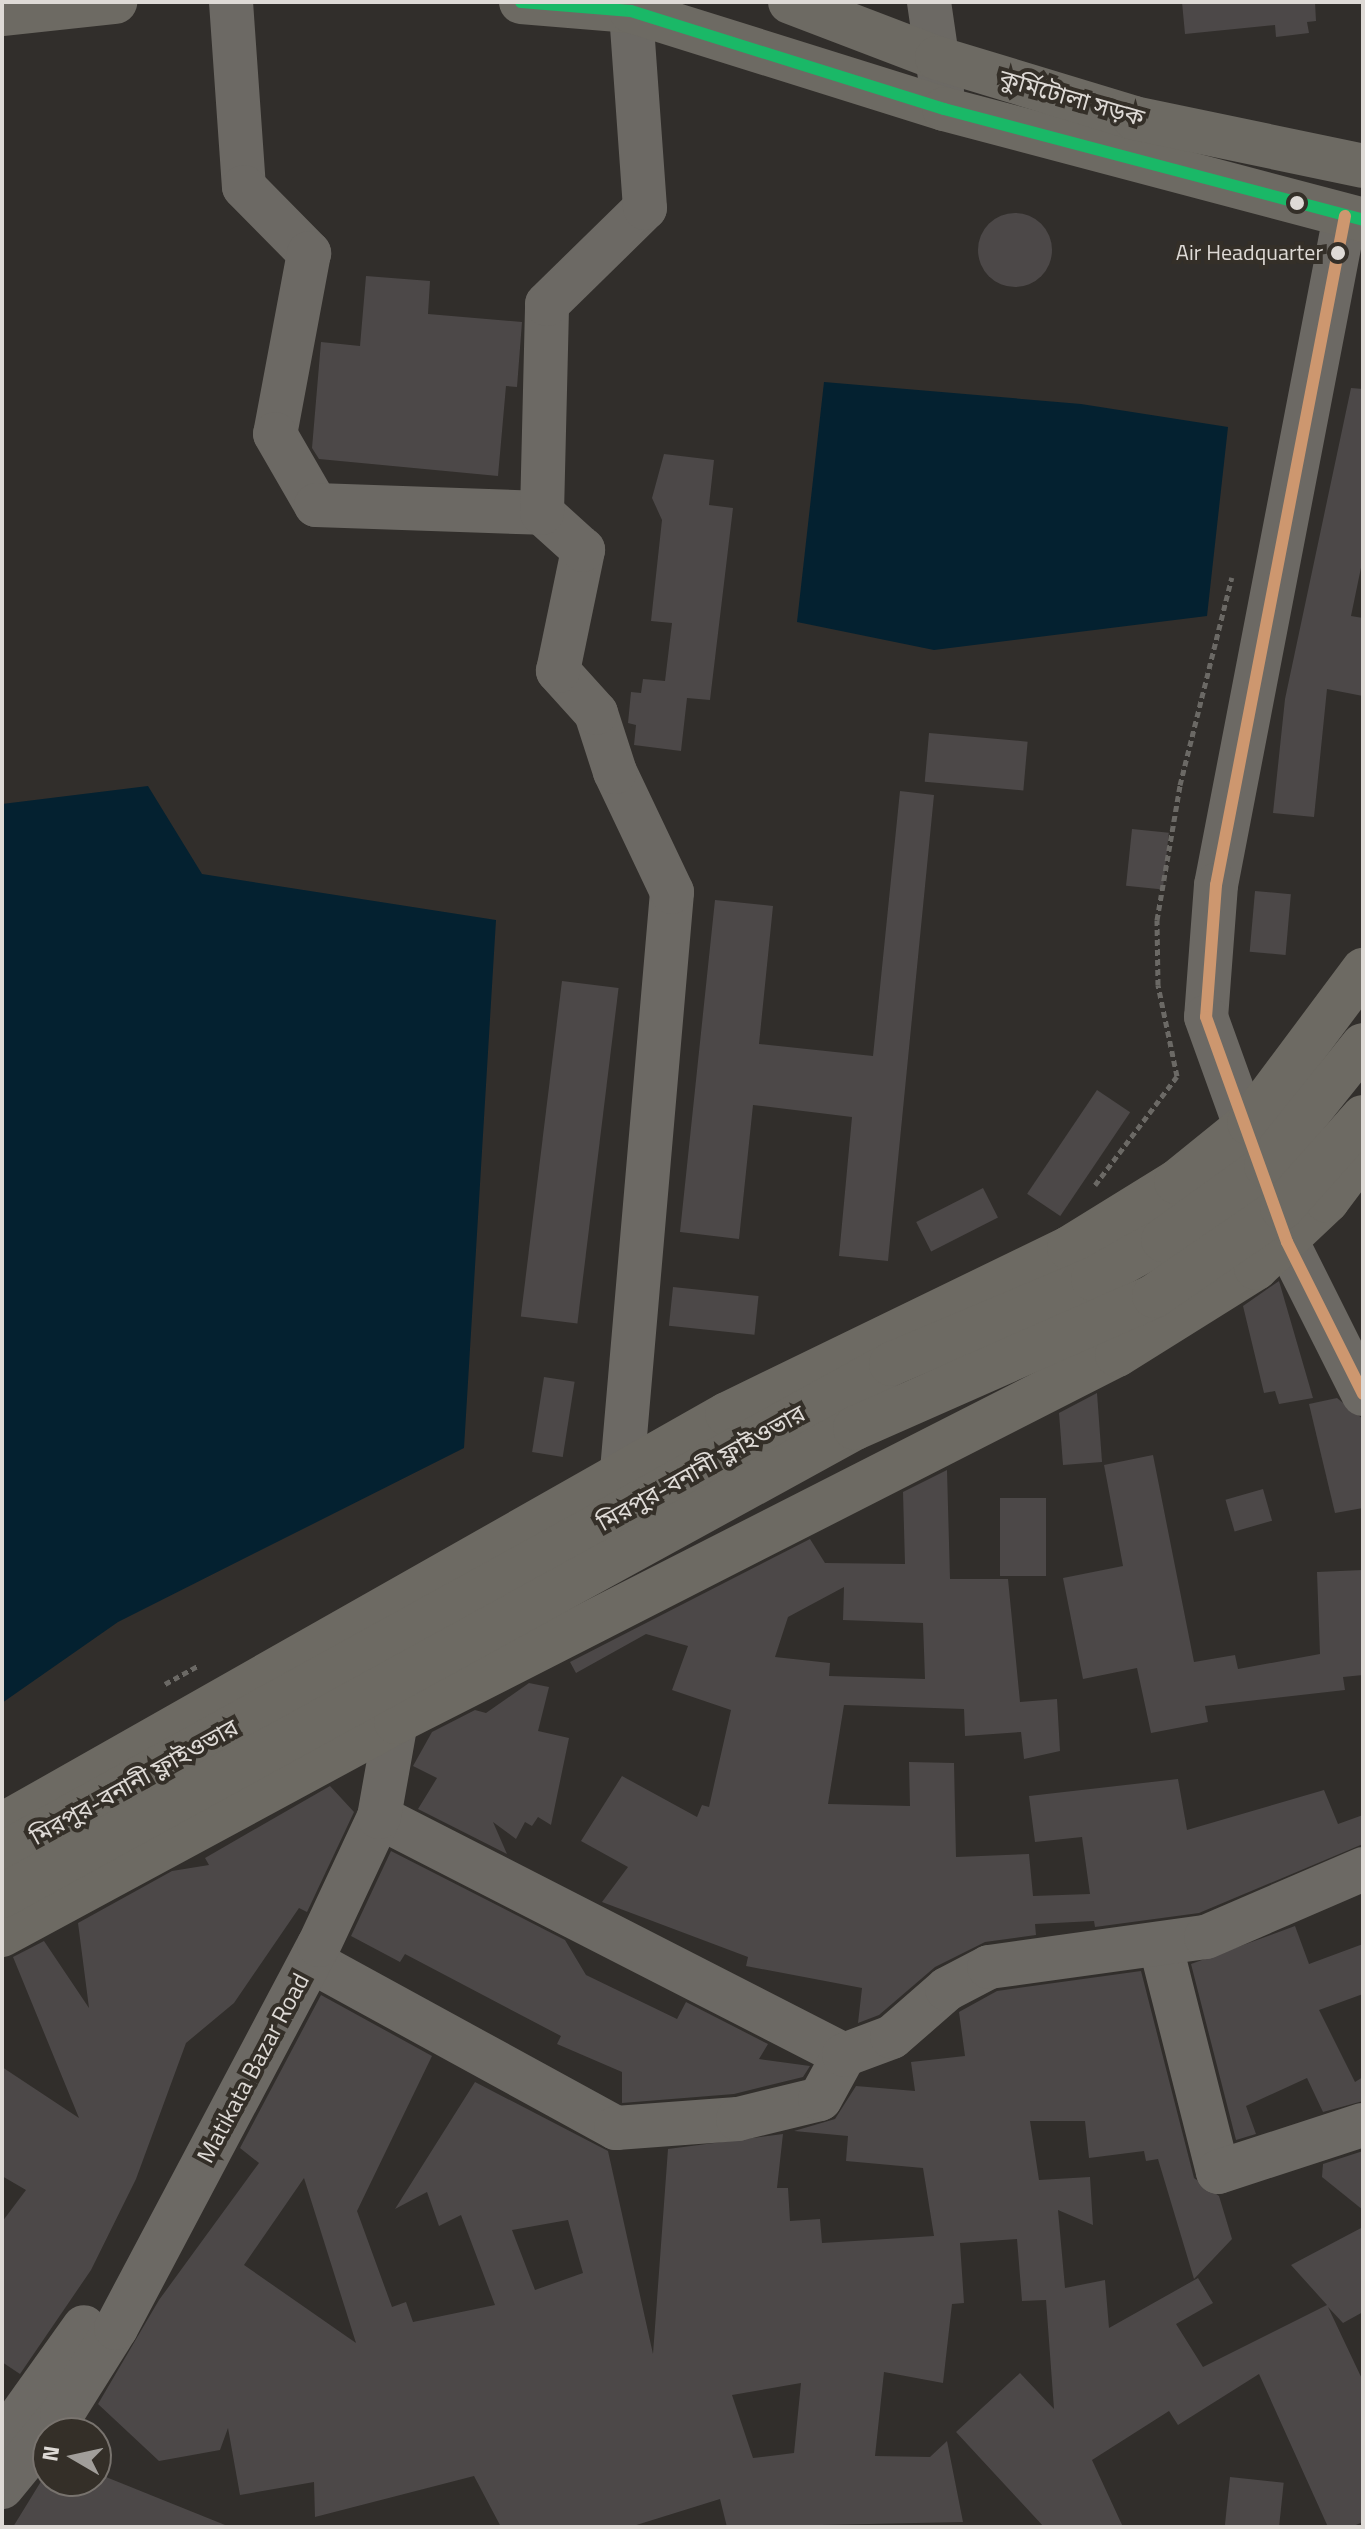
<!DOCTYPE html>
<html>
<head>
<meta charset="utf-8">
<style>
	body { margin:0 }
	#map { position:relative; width:1365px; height:2529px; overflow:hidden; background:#312e2b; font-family:"Titillium Web","Noto Sans Bengali",sans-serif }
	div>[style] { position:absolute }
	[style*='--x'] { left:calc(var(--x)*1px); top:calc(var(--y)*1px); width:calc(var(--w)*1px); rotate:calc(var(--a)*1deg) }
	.water>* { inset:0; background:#042130 }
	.building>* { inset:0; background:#4c4848; transform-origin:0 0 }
	.round { border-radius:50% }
	.path>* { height:5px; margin-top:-2.5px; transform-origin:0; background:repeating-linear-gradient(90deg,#6b6965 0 6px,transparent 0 10px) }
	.minor>* { height:44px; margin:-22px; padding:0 22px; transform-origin:22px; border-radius:22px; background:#6c6964 }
	.major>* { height:44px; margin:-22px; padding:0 22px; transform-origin:22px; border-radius:22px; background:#6d6a63 }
	.major-bridge>* { height:44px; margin:-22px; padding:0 22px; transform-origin:22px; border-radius:22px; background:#6d6a63 }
	.bus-1>* { height:12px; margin:-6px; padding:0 6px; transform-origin:6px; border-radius:6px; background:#1ab867 }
	.bus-2>* { height:12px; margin:-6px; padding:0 6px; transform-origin:6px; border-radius:6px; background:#cd976f }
	.dots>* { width:22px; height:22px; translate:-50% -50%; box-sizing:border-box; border:4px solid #342f28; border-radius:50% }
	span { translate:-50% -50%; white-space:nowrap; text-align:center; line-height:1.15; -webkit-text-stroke:8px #342f28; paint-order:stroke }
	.bus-label { font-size:22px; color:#dedad6 }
	.right { translate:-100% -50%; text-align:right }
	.street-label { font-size:24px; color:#dedad6 }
	.frame { position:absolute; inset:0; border:4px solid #dedad6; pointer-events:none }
	.north { position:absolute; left:32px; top:2417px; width:80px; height:80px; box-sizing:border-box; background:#342f28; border:2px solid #78736e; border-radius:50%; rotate:279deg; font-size:22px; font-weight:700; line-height:32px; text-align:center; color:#dedad6 }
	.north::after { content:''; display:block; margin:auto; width:28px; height:36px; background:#a19e9a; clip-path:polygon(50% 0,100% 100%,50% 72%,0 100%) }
</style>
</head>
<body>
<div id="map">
	<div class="water">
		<i style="clip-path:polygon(824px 382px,1081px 404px,1228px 427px,1207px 616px,934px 650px,797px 622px)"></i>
		<i style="clip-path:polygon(148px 786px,202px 874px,496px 920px,464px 1448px,118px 1622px,2px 1703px,2px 804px)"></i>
	</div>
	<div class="building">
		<i style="clip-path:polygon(1182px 2px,1315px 2px,1316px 21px,1307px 22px,1309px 33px,1276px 37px,1275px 25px,1185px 34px)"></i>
		<i class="round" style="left:978px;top:213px;width:74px;height:74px"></i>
		<i style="clip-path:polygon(366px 276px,430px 281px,428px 314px,522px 322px,517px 387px,506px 386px,498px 476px,319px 459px,312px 448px,321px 342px,360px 346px)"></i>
		<i style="clip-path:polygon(1351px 388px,1363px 389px,1363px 558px,1351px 616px,1363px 618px,1363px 696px,1327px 689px,1314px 817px,1273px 813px,1285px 699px)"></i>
		<i style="clip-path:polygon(664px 454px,714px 460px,709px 505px,733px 508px,710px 700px,687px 698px,681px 751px,634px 745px,636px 725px,628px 723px,631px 692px,641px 693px,643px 679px,665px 681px,672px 623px,651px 621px,662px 520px,652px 498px)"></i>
		<i style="left:929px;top:733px;width:99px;height:49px;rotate:5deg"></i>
		<i style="clip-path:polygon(900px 791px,934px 795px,888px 1261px,839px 1256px,852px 1117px,753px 1105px,739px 1239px,680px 1232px,715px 900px,773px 906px,759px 1044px,873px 1056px)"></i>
		<i style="left:1132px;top:829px;width:37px;height:57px;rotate:6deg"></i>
		<i style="left:1255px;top:891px;width:36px;height:61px;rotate:5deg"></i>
		<i style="left:562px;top:981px;width:57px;height:338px;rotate:7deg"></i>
		<i style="left:1097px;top:1090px;width:40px;height:125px;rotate:34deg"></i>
		<i style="left:983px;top:1188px;width:33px;height:75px;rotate:63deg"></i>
		<i style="clip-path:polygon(1279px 1281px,1313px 1398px,1279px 1404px,1275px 1391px,1264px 1393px,1243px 1306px)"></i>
		<i style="left:673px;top:1287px;width:86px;height:39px;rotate:6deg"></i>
		<i style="left:544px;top:1377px;width:31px;height:76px;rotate:9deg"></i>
		<i style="clip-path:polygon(1097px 1393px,1102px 1462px,1063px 1465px,1059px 1413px)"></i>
		<i style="clip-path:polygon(1337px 1398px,1363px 1419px,1363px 1508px,1335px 1513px,1309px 1404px)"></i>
		<i style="clip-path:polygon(1153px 1455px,1194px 1662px,1235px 1655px,1238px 1669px,1320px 1654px,1317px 1572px,1363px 1570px,1363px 1675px,1343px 1677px,1345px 1690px,1205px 1706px,1208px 1722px,1151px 1733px,1137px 1668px,1083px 1679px,1063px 1578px,1123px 1566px,1104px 1465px)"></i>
		<i style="clip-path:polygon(evenodd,947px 1470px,950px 1579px,1008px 1579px,1020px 1702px,1057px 1699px,1060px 1751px,1024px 1759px,1021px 1732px,965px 1736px,964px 1709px,844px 1705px,828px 1804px,910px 1806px,909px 1762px,954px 1763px,956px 1857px,1029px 1854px,1033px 1896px,1090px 1894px,1082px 1837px,1035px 1842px,1029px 1796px,1178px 1779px,1187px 1830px,1324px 1790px,1338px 1824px,1363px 1815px,1363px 1844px,1199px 1913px,1095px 1927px,1094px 1921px,1035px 1924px,1036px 1935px,985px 1942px,935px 1967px,879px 2015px,858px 2023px,862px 1988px,746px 1966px,748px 1957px,602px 1902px,628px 1867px,581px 1841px,622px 1776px,697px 1817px,702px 1805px,709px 1807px,731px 1710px,672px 1690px,688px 1646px,646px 1634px,576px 1673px,570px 1662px,810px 1539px,825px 1563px,905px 1564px,903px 1492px,947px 1470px,844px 1587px,843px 1620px,923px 1623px,925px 1679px,829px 1676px,830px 1663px,775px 1657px,788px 1617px,844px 1587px)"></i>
		<i style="left:1263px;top:1489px;width:33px;height:39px;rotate:74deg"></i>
		<i style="left:1000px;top:1498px;width:46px;height:78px"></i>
		<i style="clip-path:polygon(529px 1683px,549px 1687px,538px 1731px,569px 1738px,551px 1825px,538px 1817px,532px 1826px,525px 1822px,516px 1839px,493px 1822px,507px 1854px,418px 1809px,437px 1778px,413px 1766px,432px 1732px,475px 1710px,486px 1713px)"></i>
		<i style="clip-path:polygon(330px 1786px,354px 1812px,307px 1912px,299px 1908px,234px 2003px,186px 2043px,136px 2179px,91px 2270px,20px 2374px,2px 2362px,2px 2222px,26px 2190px,2px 2176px,2px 2067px,79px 2118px,13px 1957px,44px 1941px,89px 2008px,78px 1923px,172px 1871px,209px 1865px,205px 1858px)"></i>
		<i style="clip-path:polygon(391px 1851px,565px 1940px,586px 1975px,677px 2019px,686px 2002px,768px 2044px,759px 2059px,810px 2066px,803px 2077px,734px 2094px,622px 2103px,622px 2072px,557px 2044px,561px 2036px,405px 1954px,400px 1962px,351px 1936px)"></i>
		<i style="clip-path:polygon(1295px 1926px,1309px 1964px,1363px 1944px,1363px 1994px,1319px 2010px,1355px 2082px,1363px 2077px,1363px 2101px,1323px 2112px,1307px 2078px,1246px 2106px,1256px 2134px,1236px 2140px,1191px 1964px)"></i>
		<i style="clip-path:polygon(evenodd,1141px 1971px,1194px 2178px,1219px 2196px,1232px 2239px,1194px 2279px,1158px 2159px,1146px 2161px,1144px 2151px,1089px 2158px,1085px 2121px,1030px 2121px,1039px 2180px,1090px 2177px,1093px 2225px,1058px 2210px,1065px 2288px,1105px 2280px,1109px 2328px,1198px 2278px,1213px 2303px,1176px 2324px,1203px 2367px,1327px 2305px,1291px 2265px,1363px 2227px,1363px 2312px,1343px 2323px,1328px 2307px,1363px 2381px,1363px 2522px,1351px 2527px,1328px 2527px,1259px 2374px,1178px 2425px,1169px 2411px,1092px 2460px,1123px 2527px,1044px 2527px,956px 2432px,1020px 2373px,1054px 2409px,1046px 2300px,1022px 2301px,1017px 2239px,960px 2243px,964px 2303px,952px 2304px,943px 2383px,884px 2372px,875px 2456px,930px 2457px,947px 2441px,963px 2522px,727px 2527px,720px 2499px,630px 2527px,501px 2527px,474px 2476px,315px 2517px,314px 2482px,240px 2495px,228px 2428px,220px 2450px,159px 2461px,98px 2404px,159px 2300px,259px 2163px,240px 2148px,321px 1995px,432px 2056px,357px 2211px,392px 2307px,406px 2302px,413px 2322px,495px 2305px,461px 2215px,439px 2226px,427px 2192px,395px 2209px,475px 2082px,608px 2151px,653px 2354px,668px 2149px,783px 2134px,777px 2188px,788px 2188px,790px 2221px,820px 2219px,822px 2243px,934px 2236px,923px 2168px,846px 2161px,848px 2136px,794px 2131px,835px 2119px,856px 2086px,915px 2091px,911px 2062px,965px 2056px,959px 2012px,997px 1991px,1141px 1971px,304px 2178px,356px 2343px,244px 2265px,304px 2178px,1141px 1971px,568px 2220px,583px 2273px,535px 2290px,512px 2230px,568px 2220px,1141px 1971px,801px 2383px,794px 2453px,753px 2458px,732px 2395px,801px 2383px)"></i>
		<i style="clip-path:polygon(1363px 2151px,1363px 2210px,1322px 2177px,1323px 2164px)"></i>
		<i style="clip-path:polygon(48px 2470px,48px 2481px,96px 2481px,96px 2473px,230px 2527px,13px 2527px)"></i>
		<i style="left:1230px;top:2477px;width:54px;height:50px;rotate:6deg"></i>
	</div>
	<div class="path">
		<i style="--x:1095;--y:1185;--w:136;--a:-53"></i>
		<i style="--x:1177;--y:1076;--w:93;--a:-101.8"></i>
		<i style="--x:1158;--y:985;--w:65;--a:-90.9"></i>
		<i style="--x:1157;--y:920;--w:137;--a:-80.3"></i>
		<i style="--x:1180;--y:785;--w:214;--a:-76"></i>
		<i style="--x:165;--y:1684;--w:38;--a:-29"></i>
	</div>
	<div class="minor">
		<i style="--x:231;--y:2;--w:185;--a:86"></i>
		<i style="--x:244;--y:187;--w:93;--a:45.4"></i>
		<i style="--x:309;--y:253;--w:184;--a:100.6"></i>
		<i style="--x:275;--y:434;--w:82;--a:60"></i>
		<i style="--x:316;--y:505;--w:226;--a:2"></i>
		<i style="--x:929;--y:2;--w:90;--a:81.7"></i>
		<i style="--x:1345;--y:216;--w:681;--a:100.91"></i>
		<i style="--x:1216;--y:885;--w:132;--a:94.3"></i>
		<i style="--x:1206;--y:1017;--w:239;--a:70.2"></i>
		<i style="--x:1287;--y:1242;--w:170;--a:63.4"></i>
		<i style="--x:622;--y:1471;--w:581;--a:-85.06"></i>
		<i style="--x:672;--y:892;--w:133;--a:-115.4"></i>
		<i style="--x:615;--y:772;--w:62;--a:-107.9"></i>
		<i style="--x:596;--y:713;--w:57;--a:-132.1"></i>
		<i style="--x:558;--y:671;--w:124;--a:-78.3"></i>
		<i style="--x:583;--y:550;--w:55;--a:-137.9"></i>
		<i style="--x:542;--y:513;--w:209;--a:-88.6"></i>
		<i style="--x:547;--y:304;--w:137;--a:-44.4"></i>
		<i style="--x:645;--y:208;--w:197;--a:-94.1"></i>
		<i style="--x:379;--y:1817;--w:522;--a:27.1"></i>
		<i style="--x:1161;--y:1947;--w:232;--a:75.8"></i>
		<i style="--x:1218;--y:2172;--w:152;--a:-18"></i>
		<i style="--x:311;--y:1961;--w:348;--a:28.7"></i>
		<i style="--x:616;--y:2128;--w:122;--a:-4.2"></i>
		<i style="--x:738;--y:2119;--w:84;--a:-13.7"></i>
		<i style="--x:820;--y:2099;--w:50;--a:-61.4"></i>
		<i style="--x:844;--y:2055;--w:51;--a:-20.6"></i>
		<i style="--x:892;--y:2037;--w:73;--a:-41.1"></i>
		<i style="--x:947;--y:1989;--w:47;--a:-27.6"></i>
		<i style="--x:989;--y:1967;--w:219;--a:-7.9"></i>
		<i style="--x:1206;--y:1937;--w:171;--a:-23.4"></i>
		<i style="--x:2;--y:2442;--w:141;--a:-54.5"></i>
		<i style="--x:2;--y:2487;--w:94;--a:-50.6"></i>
		<i style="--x:62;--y:2414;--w:102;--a:-57.9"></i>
		<i style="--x:116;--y:2328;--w:433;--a:-62.1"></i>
		<i style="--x:319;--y:1945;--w:141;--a:-64.9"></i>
		<i style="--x:379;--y:1817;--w:97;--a:-79.9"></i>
		<i style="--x:396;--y:1722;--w:29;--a:-100"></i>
	</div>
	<div class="major">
		<i style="--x:521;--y:2;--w:110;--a:4.7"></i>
		<i style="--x:631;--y:11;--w:328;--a:17.4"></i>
		<i style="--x:944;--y:109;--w:433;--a:14.8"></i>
		<i style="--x:790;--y:2;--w:157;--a:20.9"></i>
		<i style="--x:937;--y:58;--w:206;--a:16.9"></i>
		<i style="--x:1134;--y:118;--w:234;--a:11.8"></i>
		<i style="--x:2;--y:14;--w:114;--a:-6.1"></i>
		<i style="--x:2;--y:1825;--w:833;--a:-29.55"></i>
		<i style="--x:727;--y:1414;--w:380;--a:-25.9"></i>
		<i style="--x:1069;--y:1248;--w:126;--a:-31.7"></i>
		<i style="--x:1176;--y:1182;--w:94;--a:-38.9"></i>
		<i style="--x:1249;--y:1123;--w:191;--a:-53.3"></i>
		<i style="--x:2;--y:1935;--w:448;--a:-28.4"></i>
		<i style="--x:396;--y:1722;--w:809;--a:-26.98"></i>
		<i style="--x:1117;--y:1355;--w:164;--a:-32"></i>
		<i style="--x:1256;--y:1268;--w:98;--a:-43.3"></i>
		<i style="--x:1327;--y:1201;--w:60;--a:-53.1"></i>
	</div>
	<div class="major-bridge">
		<i style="--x:2;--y:1854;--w:1015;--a:-28.86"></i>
		<i style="--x:891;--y:1364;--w:219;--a:-22.8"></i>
		<i style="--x:1093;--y:1279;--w:80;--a:-29.1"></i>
		<i style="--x:1163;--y:1240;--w:127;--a:-35.7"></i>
		<i style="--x:1266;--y:1166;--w:155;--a:-51.3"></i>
		<i style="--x:2;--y:1896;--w:973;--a:-28.75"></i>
		<i style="--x:855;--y:1428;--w:327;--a:-23.8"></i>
		<i style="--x:1154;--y:1296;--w:155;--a:-34.5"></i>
		<i style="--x:1282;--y:1208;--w:122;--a:-48.3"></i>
	</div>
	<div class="bus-1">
		<i style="--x:521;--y:2;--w:110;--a:4.7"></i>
		<i style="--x:631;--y:11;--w:328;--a:17.4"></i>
		<i style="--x:944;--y:109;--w:433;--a:14.8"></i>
	</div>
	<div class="bus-2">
		<i style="--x:1345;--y:216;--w:681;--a:100.91"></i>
		<i style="--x:1216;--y:885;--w:132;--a:94.3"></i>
		<i style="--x:1206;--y:1017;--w:239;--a:70.2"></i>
		<i style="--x:1287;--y:1242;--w:170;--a:63.4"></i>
	</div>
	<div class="dots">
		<i style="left:1297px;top:203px;background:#dedad6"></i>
		<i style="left:1338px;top:253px;background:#dedad6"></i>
	</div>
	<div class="bus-label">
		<span class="right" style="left:1323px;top:253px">Air Headquarter</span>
	</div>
	<div class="street-label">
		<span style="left:1072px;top:98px;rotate:16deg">কুর্মিটোলা সড়ক</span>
		<span style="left:701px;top:1468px;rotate:-29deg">মিরপুর-বনানী ফ্লাইওভার</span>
		<span style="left:134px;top:1782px;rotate:-29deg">মিরপুর-বনানী ফ্লাইওভার</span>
		<span style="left:253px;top:2068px;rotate:-62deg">Matikata Bazar Road</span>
	</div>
	<div class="frame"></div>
	<div class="north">N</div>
</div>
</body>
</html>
